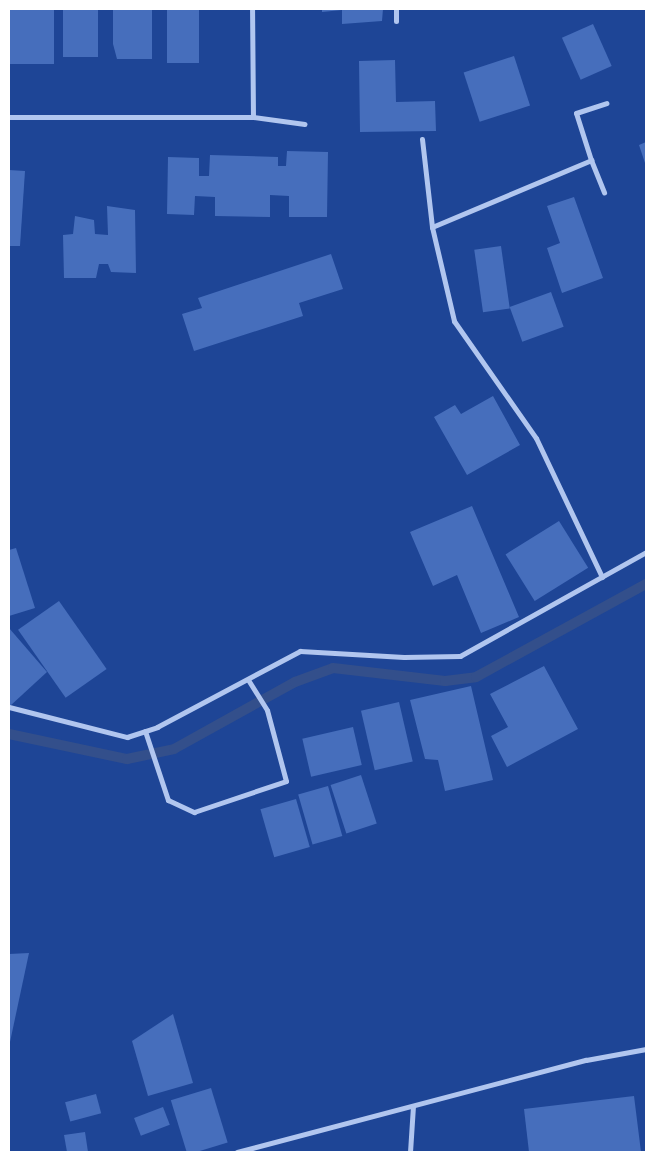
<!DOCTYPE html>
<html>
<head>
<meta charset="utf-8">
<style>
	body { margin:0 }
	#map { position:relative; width:655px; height:1161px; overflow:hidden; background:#1e4596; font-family:Mulish,sans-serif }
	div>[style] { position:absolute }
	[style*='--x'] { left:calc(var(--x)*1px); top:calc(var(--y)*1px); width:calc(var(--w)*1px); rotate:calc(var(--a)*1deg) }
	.stream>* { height:10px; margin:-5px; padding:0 5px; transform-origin:5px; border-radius:5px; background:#334f8b }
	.building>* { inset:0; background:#466ebc; transform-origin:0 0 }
	.minor>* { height:5px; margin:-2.5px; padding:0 2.5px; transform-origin:2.5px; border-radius:2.5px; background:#b1c6ef }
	span { translate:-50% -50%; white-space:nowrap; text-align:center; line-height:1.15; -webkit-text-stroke:5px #1e4596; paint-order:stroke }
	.frame { position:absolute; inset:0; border:10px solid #fff; pointer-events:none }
</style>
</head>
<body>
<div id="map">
	<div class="stream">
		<i style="--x:9;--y:734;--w:121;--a:12"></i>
		<i style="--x:127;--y:759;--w:48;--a:-12"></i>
		<i style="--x:174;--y:749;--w:138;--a:-29"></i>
		<i style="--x:295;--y:682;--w:40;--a:-20.2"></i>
		<i style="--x:333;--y:668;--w:113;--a:6.6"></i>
		<i style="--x:445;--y:681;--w:31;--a:-7"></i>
		<i style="--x:476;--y:677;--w:194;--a:-28.7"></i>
	</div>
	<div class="building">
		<i style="left:9px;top:9px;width:45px;height:55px"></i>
		<i style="left:63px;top:9px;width:35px;height:48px"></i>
		<i style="clip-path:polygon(113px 9px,152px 9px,152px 59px,117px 59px,113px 44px)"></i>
		<i style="left:167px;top:9px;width:32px;height:54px"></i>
		<i style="clip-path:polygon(322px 9px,383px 9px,382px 21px,342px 24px,342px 10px,322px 12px)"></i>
		<i style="left:593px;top:24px;width:46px;height:34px;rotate:66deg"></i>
		<i style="left:514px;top:56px;width:52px;height:53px;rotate:72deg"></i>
		<i style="clip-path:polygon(395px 60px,396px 102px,435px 101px,436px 131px,360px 132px,359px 61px)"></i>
		<i style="clip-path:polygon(646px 142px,646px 166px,639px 145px)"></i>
		<i style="clip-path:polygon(287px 151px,328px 152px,327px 217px,289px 217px,289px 196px,270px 195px,270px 217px,215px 216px,215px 197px,195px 196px,194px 215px,167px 214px,168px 157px,199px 158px,199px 176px,209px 176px,210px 155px,278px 157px,278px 166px,286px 166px)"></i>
		<i style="clip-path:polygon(9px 170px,25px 171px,20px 246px,9px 246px)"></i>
		<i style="clip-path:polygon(574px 197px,603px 278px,562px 293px,547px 248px,560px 243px,547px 206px)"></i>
		<i style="clip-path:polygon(107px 206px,135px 210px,136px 273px,111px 272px,108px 264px,99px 264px,96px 278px,64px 278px,63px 235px,73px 234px,75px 216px,94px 220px,95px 234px,108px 235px)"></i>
		<i style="left:501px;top:246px;width:63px;height:27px;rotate:82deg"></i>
		<i style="clip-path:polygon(331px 254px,343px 289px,299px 303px,303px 316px,194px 351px,182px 314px,202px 308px,198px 298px)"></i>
		<i style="left:551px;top:292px;width:37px;height:44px;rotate:70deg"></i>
		<i style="clip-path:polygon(493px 396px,520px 445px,467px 475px,434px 417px,455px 405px,461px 414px)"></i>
		<i style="clip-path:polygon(472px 506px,519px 617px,481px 633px,457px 575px,433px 586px,410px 532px)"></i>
		<i style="left:559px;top:521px;width:55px;height:63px;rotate:58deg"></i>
		<i style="clip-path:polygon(16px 548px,35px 608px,9px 616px,9px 550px)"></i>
		<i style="left:59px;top:601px;width:83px;height:50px;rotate:55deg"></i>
		<i style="clip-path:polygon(9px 628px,47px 672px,10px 706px,9px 705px)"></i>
		<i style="clip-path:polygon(544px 666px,578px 729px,507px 767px,491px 736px,508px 727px,490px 694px)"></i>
		<i style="clip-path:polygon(471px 686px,493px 780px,445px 791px,438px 760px,425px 759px,410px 700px)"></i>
		<i style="left:399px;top:702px;width:61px;height:39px;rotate:77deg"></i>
		<i style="left:353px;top:727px;width:39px;height:52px;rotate:77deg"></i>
		<i style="left:361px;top:775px;width:51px;height:32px;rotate:72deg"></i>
		<i style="left:328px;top:786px;width:52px;height:31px;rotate:74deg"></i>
		<i style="left:296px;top:799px;width:50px;height:37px;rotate:74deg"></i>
		<i style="clip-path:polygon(29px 953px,10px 1042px,9px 1042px,9px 954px)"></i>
		<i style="clip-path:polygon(173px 1014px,193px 1083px,148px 1096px,132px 1041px)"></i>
		<i style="left:211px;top:1088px;width:57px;height:42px;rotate:73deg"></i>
		<i style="left:96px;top:1094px;width:20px;height:32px;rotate:75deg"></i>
		<i style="clip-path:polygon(634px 1096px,641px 1152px,529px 1152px,524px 1109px)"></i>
		<i style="left:163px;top:1107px;width:19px;height:31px;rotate:69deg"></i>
		<i style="clip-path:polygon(85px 1132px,88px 1152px,67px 1152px,64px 1135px)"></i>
	</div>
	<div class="minor">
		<i style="--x:396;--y:21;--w:12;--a:-90"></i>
		<i style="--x:9;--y:117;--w:244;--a:0"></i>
		<i style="--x:253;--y:117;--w:108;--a:-90.5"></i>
		<i style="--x:253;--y:117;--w:52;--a:7.7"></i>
		<i style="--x:422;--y:139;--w:89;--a:83.5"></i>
		<i style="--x:432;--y:227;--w:97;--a:76.8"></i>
		<i style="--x:454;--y:321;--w:143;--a:55"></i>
		<i style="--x:536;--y:438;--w:154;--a:64.6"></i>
		<i style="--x:591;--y:160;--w:35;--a:68"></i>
		<i style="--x:432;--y:227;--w:173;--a:-22.8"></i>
		<i style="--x:591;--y:160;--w:49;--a:-107.7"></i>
		<i style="--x:576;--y:113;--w:32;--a:-18"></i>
		<i style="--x:9;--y:707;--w:122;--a:14.3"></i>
		<i style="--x:127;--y:737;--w:32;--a:-18"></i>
		<i style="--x:157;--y:727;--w:162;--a:-28"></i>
		<i style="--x:300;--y:651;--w:104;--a:3.3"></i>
		<i style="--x:404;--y:657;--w:56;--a:-1"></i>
		<i style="--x:460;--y:656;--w:213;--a:-29.2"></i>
		<i style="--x:145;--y:731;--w:73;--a:71.6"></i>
		<i style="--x:168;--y:800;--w:29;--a:25"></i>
		<i style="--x:194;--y:812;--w:97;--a:-18.6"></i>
		<i style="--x:286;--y:781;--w:73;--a:-105"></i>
		<i style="--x:267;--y:710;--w:36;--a:-122"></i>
		<i style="--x:237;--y:1152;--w:361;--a:-14.8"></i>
		<i style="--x:586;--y:1060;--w:61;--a:-10.4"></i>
		<i style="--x:410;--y:1152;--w:46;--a:-86.3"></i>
	</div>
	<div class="frame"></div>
</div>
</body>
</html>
